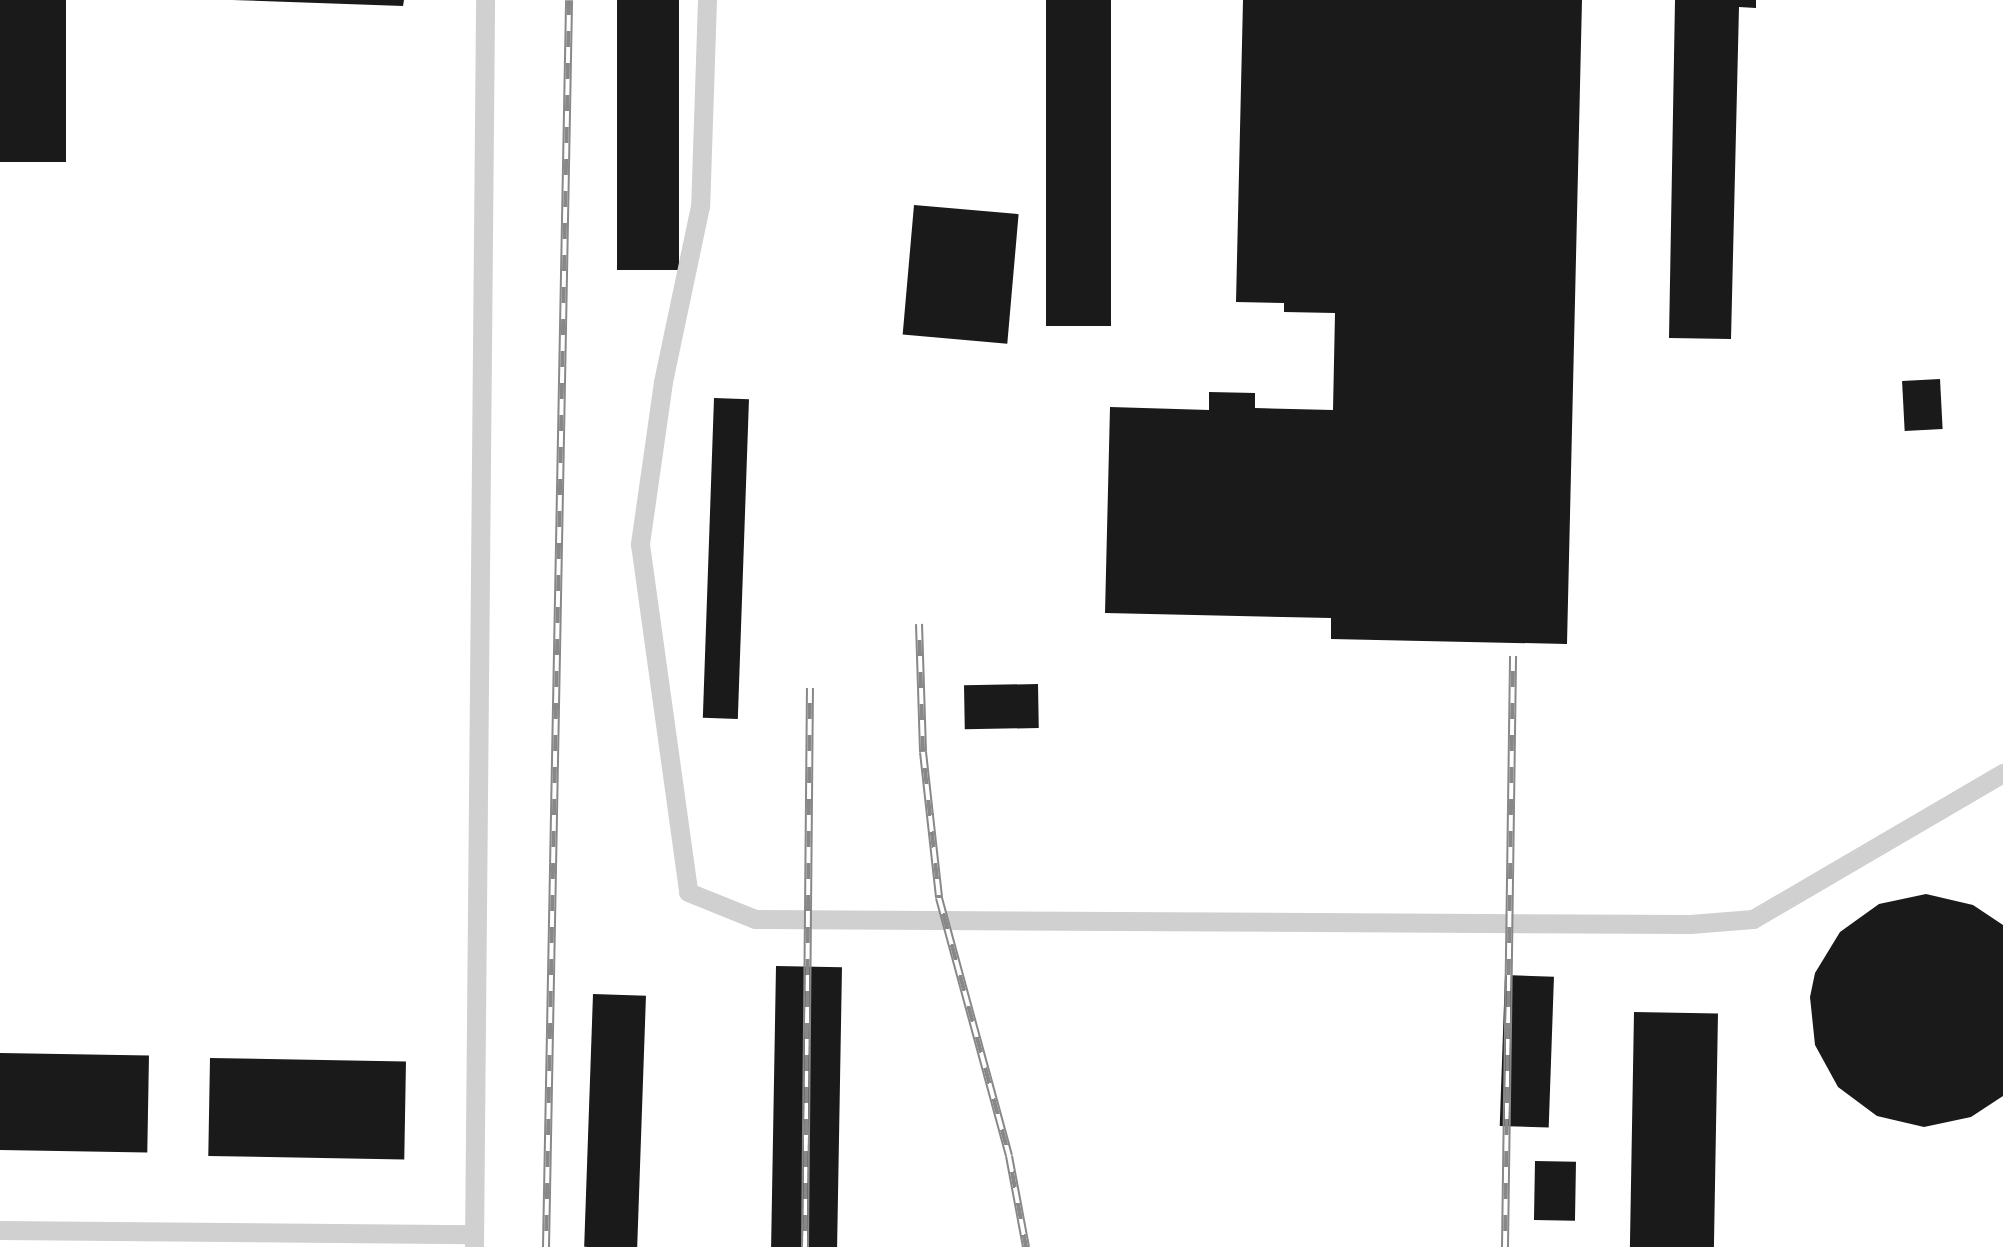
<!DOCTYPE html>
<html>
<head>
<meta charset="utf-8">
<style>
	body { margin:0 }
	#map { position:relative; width:2003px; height:1247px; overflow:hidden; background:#fff; font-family:"Open Sans",sans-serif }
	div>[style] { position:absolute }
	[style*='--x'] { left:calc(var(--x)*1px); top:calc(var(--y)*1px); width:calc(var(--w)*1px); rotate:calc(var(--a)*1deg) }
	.building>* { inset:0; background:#1a1a1a; transform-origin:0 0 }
	.lane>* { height:19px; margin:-9.5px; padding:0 9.5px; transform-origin:9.5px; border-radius:9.5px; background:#d0d0d0 }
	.rail>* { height:8px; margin-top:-4px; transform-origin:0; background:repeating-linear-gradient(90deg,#fff 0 16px,#888 0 32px); box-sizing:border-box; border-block:2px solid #888 }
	span { translate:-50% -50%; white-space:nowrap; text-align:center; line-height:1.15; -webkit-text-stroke:7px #fff; paint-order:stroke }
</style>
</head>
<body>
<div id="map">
	<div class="building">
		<i style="left:0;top:0;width:66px;height:162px"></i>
		<i style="clip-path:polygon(232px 0,404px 0,403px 6px)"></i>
		<i style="left:617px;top:0;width:62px;height:270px"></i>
		<i style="left:1046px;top:0;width:65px;height:326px"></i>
		<i style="clip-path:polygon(1243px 0,1582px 0,1567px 644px,1331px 639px,1331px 618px,1105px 613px,1110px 407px,1209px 410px,1209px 392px,1255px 393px,1255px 408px,1333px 410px,1335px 313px,1284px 312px,1284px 303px,1236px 302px)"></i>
		<i style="clip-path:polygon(1675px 0,1756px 0,1756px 8px,1739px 7px,1731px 339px,1669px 338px)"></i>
		<i style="left:914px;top:205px;width:105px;height:130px;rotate:5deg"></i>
		<i style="left:1940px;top:379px;width:50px;height:38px;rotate:87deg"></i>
		<i style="left:714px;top:398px;width:35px;height:320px;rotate:2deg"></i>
		<i style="left:1038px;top:684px;width:44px;height:74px;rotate:89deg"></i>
		<i style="clip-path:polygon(1926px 894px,1973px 905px,2003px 925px,2003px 1096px,1971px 1117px,1924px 1127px,1877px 1116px,1838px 1087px,1815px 1045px,1810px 997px,1815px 973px,1840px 932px,1879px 904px)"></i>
		<i style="left:776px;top:966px;width:66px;height:281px;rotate:1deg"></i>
		<i style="left:1505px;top:975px;width:49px;height:151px;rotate:2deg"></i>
		<i style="left:593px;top:994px;width:53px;height:253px;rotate:2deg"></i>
		<i style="left:1634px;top:1012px;width:84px;height:235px;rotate:1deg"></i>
		<i style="left:0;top:1053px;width:149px;height:97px;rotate:1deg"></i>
		<i style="left:210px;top:1058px;width:196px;height:98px;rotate:1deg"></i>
		<i style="left:1535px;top:1161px;width:41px;height:59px;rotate:1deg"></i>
	</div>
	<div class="lane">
		<i style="--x:707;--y:0;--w:206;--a:91.9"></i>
		<i style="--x:700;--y:206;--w:180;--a:101.9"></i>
		<i style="--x:663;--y:382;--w:164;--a:98.1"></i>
		<i style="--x:640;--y:544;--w:351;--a:82.1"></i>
		<i style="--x:688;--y:892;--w:72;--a:21.9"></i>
		<i style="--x:755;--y:919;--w:935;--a:0.31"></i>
		<i style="--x:1690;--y:924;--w:63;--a:-4.5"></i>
		<i style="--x:1753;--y:919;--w:290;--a:-30.3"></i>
		<i style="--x:0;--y:1230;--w:474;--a:0.5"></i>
		<i style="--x:474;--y:1247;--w:1247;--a:-89.49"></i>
	</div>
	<div class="rail">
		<i style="--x:919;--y:624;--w:128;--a:88.2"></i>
		<i style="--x:923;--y:752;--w:147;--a:83.7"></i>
		<i style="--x:939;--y:898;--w:267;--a:74.8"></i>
		<i style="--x:1009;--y:1156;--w:93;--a:79.4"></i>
		<i style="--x:546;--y:1247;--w:1247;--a:-88.94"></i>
		<i style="--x:805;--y:1247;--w:559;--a:-89.49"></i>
		<i style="--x:1505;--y:1247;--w:591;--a:-89.22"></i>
	</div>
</div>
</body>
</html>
